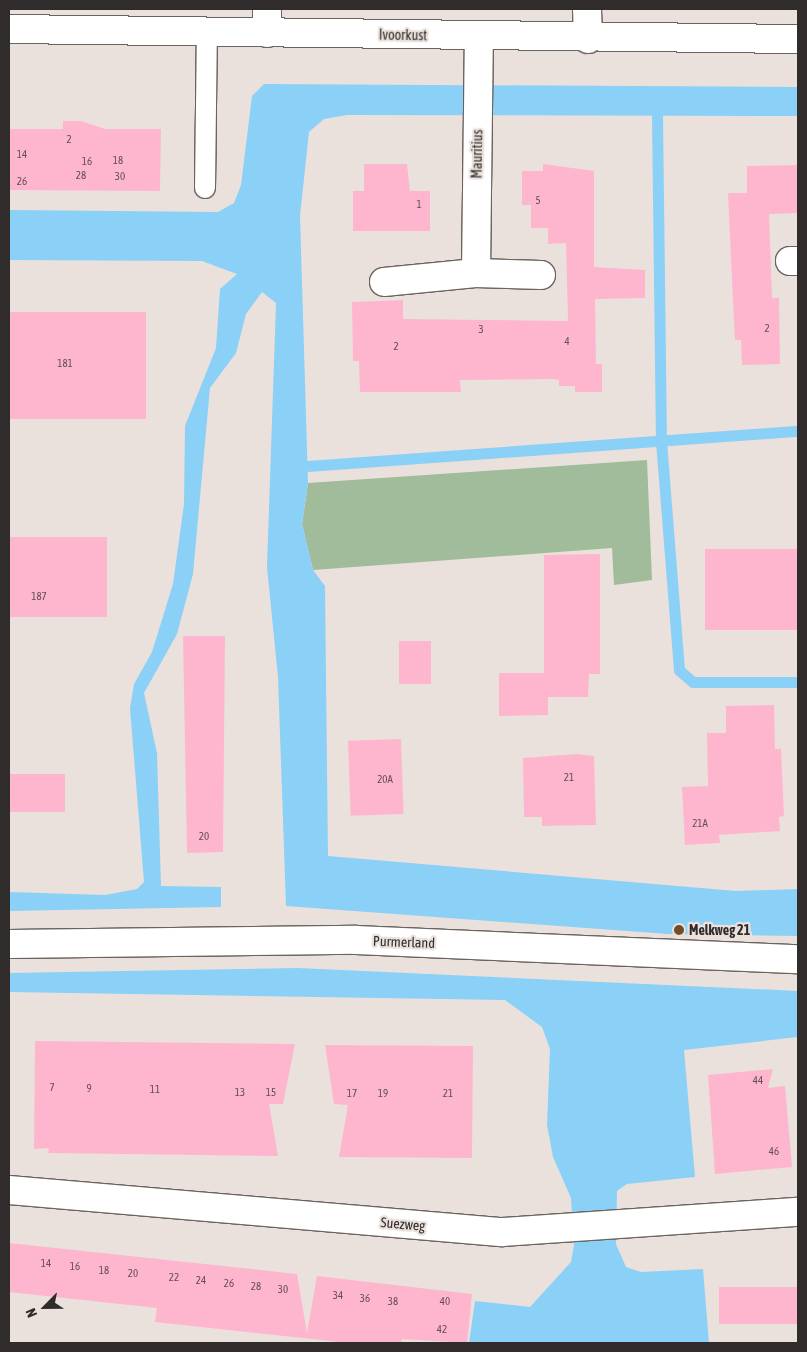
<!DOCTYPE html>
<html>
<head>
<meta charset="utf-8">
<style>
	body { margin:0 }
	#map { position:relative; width:807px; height:1352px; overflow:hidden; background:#eae1dc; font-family:"Asap Condensed",sans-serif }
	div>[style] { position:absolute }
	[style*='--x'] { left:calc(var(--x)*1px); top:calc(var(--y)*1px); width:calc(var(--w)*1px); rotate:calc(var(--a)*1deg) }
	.green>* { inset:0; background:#a1bc9a }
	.water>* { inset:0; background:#8bd0f7 }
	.stream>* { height:11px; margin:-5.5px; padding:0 5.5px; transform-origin:5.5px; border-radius:5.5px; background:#8bd0f7 }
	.building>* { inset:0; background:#feb6ce; transform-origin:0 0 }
	.roads { filter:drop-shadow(1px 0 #6b635f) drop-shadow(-1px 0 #6b635f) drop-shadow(0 1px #6b635f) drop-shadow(0 -1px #6b635f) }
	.lane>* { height:20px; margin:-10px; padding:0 10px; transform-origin:10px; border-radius:10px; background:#fff }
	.street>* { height:28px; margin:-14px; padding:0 14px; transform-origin:14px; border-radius:14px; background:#fff }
	.secondary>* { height:28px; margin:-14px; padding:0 14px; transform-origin:14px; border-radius:14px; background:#fff }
	.dots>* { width:14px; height:14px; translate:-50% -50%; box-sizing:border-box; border:2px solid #eae1dc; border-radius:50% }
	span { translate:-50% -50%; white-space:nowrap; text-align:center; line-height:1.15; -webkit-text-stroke:4.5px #eae1dc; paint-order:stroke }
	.number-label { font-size:11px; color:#644e54 }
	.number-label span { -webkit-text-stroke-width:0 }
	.street-label { font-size:14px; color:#302c2b }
	.poi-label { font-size:14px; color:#302c2b; font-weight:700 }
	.left { translate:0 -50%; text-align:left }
	.frame { position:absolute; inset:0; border:10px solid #302c2b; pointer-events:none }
	.north { position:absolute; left:20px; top:1282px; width:50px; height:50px; -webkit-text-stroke:4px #eae1dc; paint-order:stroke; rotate:247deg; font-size:14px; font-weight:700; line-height:20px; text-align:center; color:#302c2b }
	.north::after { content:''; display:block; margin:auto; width:18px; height:22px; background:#302c2b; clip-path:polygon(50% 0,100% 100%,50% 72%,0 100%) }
</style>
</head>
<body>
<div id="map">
	<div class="green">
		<i style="clip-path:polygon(647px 460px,652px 580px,614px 585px,612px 548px,313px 570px,302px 524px,308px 483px)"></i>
	</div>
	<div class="water">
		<i style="clip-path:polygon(264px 84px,798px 87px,798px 116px,347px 115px,324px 119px,309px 132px,300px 216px,308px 483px,302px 524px,313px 570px,325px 586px,328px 856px,736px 891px,798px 889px,798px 936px,668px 934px,286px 906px,278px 677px,267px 567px,276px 303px,262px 292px,246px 314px,236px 353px,210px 388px,193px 574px,177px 634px,144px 693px,157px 753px,161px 886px,221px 887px,221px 907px,9px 911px,9px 892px,105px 895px,137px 889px,144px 882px,130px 708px,134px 684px,152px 652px,173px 584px,184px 504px,185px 426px,216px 348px,220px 289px,237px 274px,202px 261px,9px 260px,9px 210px,218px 212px,234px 203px,241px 185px,252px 96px)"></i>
		<i style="clip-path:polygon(298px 968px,798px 991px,798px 1037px,684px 1050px,695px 1177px,627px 1184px,617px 1191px,616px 1244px,626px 1267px,641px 1272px,703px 1269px,709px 1343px,469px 1343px,475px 1301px,530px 1307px,571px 1262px,574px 1245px,571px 1198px,553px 1157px,547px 1125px,550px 1049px,542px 1027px,505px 1000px,9px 992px,9px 973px)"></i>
	</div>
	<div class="stream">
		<i style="--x:657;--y:116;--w:325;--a:89.3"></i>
		<i style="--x:661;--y:441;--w:230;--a:85.5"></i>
		<i style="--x:679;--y:670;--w:18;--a:41"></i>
		<i style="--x:693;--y:682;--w:105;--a:0"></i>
		<i style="--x:307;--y:466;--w:492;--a:-4.1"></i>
	</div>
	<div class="building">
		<i style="clip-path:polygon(63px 121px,81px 121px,105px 129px,161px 129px,160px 191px,9px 190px,9px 129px,63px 129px)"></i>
		<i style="clip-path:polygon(364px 164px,407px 164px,410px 191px,430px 191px,430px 231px,353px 231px,353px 191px,364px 191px)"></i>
		<i style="clip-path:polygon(543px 164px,594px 171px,594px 267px,645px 270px,645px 298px,595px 299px,596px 364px,602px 364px,602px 392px,575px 392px,575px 386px,559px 386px,559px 380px,552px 379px,460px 380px,461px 392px,360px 392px,359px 361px,353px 361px,352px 302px,403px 300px,403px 319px,568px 321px,566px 243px,548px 244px,548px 228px,531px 228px,531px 205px,522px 205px,522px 171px,543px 171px)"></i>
		<i style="clip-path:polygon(798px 165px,798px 213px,769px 214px,772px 298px,779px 298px,780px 364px,742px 365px,741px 340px,735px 340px,734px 323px,728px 193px,747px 193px,747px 166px)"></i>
		<i style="left:9px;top:312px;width:137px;height:107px"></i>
		<i style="left:9px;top:537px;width:98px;height:80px"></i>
		<i style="left:798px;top:549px;width:81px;height:93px;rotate:90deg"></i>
		<i style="clip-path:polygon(600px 554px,600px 674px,589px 674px,588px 697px,548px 697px,548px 715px,499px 716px,499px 673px,544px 673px,544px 555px)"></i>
		<i style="clip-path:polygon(183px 636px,225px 636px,223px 852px,187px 853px)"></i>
		<i style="left:399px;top:641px;width:32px;height:43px"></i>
		<i style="clip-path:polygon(774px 705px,775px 749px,781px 749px,784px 816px,779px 817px,780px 831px,719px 835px,720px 843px,685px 845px,682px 787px,708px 786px,707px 733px,726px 733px,726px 706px)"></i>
		<i style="left:401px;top:739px;width:75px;height:53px;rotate:88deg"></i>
		<i style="clip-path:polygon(577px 754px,594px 756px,596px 825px,542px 826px,542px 817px,524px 817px,523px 758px)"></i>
		<i style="left:9px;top:774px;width:56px;height:38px"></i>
		<i style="clip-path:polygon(35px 1041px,295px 1044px,283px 1104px,269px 1104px,278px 1156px,48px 1153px,49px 1148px,34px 1149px)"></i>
		<i style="clip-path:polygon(325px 1045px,473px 1046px,472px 1158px,339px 1157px,348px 1105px,334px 1104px)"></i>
		<i style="clip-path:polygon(773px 1069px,768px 1088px,785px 1086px,792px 1167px,715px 1174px,708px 1075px)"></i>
		<i style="clip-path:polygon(9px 1243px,297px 1274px,307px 1333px,317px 1276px,472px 1294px,467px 1343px,402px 1339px,401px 1343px,349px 1343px,155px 1322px,157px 1308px,9px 1292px)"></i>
		<i style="left:798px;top:1287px;width:37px;height:79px;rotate:90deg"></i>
	</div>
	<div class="roads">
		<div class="lane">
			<i style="--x:205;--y:188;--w:156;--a:-89.3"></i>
		</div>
		<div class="street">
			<i style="--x:267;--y:9;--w:24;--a:90"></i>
			<i style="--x:587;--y:9;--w:30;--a:88"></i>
			<i style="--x:9;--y:29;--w:789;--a:0.73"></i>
			<i style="--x:790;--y:261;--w:8;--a:0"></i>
			<i style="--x:476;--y:273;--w:65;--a:1.8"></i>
			<i style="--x:384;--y:282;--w:92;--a:-5.6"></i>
			<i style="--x:476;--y:273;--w:237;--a:-89.3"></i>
			<i style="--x:9;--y:1190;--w:495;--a:4.9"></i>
			<i style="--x:502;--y:1232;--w:297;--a:-3.9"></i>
		</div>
		<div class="secondary">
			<i style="--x:9;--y:944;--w:347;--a:-0.7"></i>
			<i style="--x:356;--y:940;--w:442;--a:2.5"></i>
		</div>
	</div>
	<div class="dots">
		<i style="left:679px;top:930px;background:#704e26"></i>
	</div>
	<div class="number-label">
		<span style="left:69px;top:139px">2</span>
		<span style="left:22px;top:154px">14</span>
		<span style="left:118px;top:160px">18</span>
		<span style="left:87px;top:161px">16</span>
		<span style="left:81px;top:175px">28</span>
		<span style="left:120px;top:176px">30</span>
		<span style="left:22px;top:181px">26</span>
		<span style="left:538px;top:200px">5</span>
		<span style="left:419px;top:204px">1</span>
		<span style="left:767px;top:328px">2</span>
		<span style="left:481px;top:329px">3</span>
		<span style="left:567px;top:341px">4</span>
		<span style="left:396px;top:346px">2</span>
		<span style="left:65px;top:363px">181</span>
		<span style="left:39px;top:596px">187</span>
		<span style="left:569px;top:777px">21</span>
		<span style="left:385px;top:779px">20A</span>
		<span style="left:700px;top:823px">21A</span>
		<span style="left:204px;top:836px">20</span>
		<span style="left:758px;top:1080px">44</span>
		<span style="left:52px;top:1087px">7</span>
		<span style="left:89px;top:1088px">9</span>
		<span style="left:155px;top:1089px">11</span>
		<span style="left:240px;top:1092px">13</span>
		<span style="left:271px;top:1092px">15</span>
		<span style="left:352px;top:1093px">17</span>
		<span style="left:383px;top:1093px">19</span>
		<span style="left:448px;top:1093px">21</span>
		<span style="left:774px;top:1151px">46</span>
		<span style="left:46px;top:1263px">14</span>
		<span style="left:75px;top:1266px">16</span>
		<span style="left:104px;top:1270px">18</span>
		<span style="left:133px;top:1273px">20</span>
		<span style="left:174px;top:1277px">22</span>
		<span style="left:201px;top:1280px">24</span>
		<span style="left:229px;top:1283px">26</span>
		<span style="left:256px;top:1286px">28</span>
		<span style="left:283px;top:1289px">30</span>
		<span style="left:338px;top:1295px">34</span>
		<span style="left:365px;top:1298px">36</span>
		<span style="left:393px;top:1301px">38</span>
		<span style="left:445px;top:1301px">40</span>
		<span style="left:442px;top:1329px">42</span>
	</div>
	<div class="street-label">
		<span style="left:403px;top:35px;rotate:1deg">Ivoorkust</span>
		<span style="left:477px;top:154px;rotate:-89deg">Mauritius</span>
		<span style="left:404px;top:942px;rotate:2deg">Purmerland</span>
		<span style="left:403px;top:1224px;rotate:5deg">Suezweg</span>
	</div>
	<div class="poi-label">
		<span class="left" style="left:689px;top:930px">Melkweg 21</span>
	</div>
	<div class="frame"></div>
	<div class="north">N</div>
</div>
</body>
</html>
